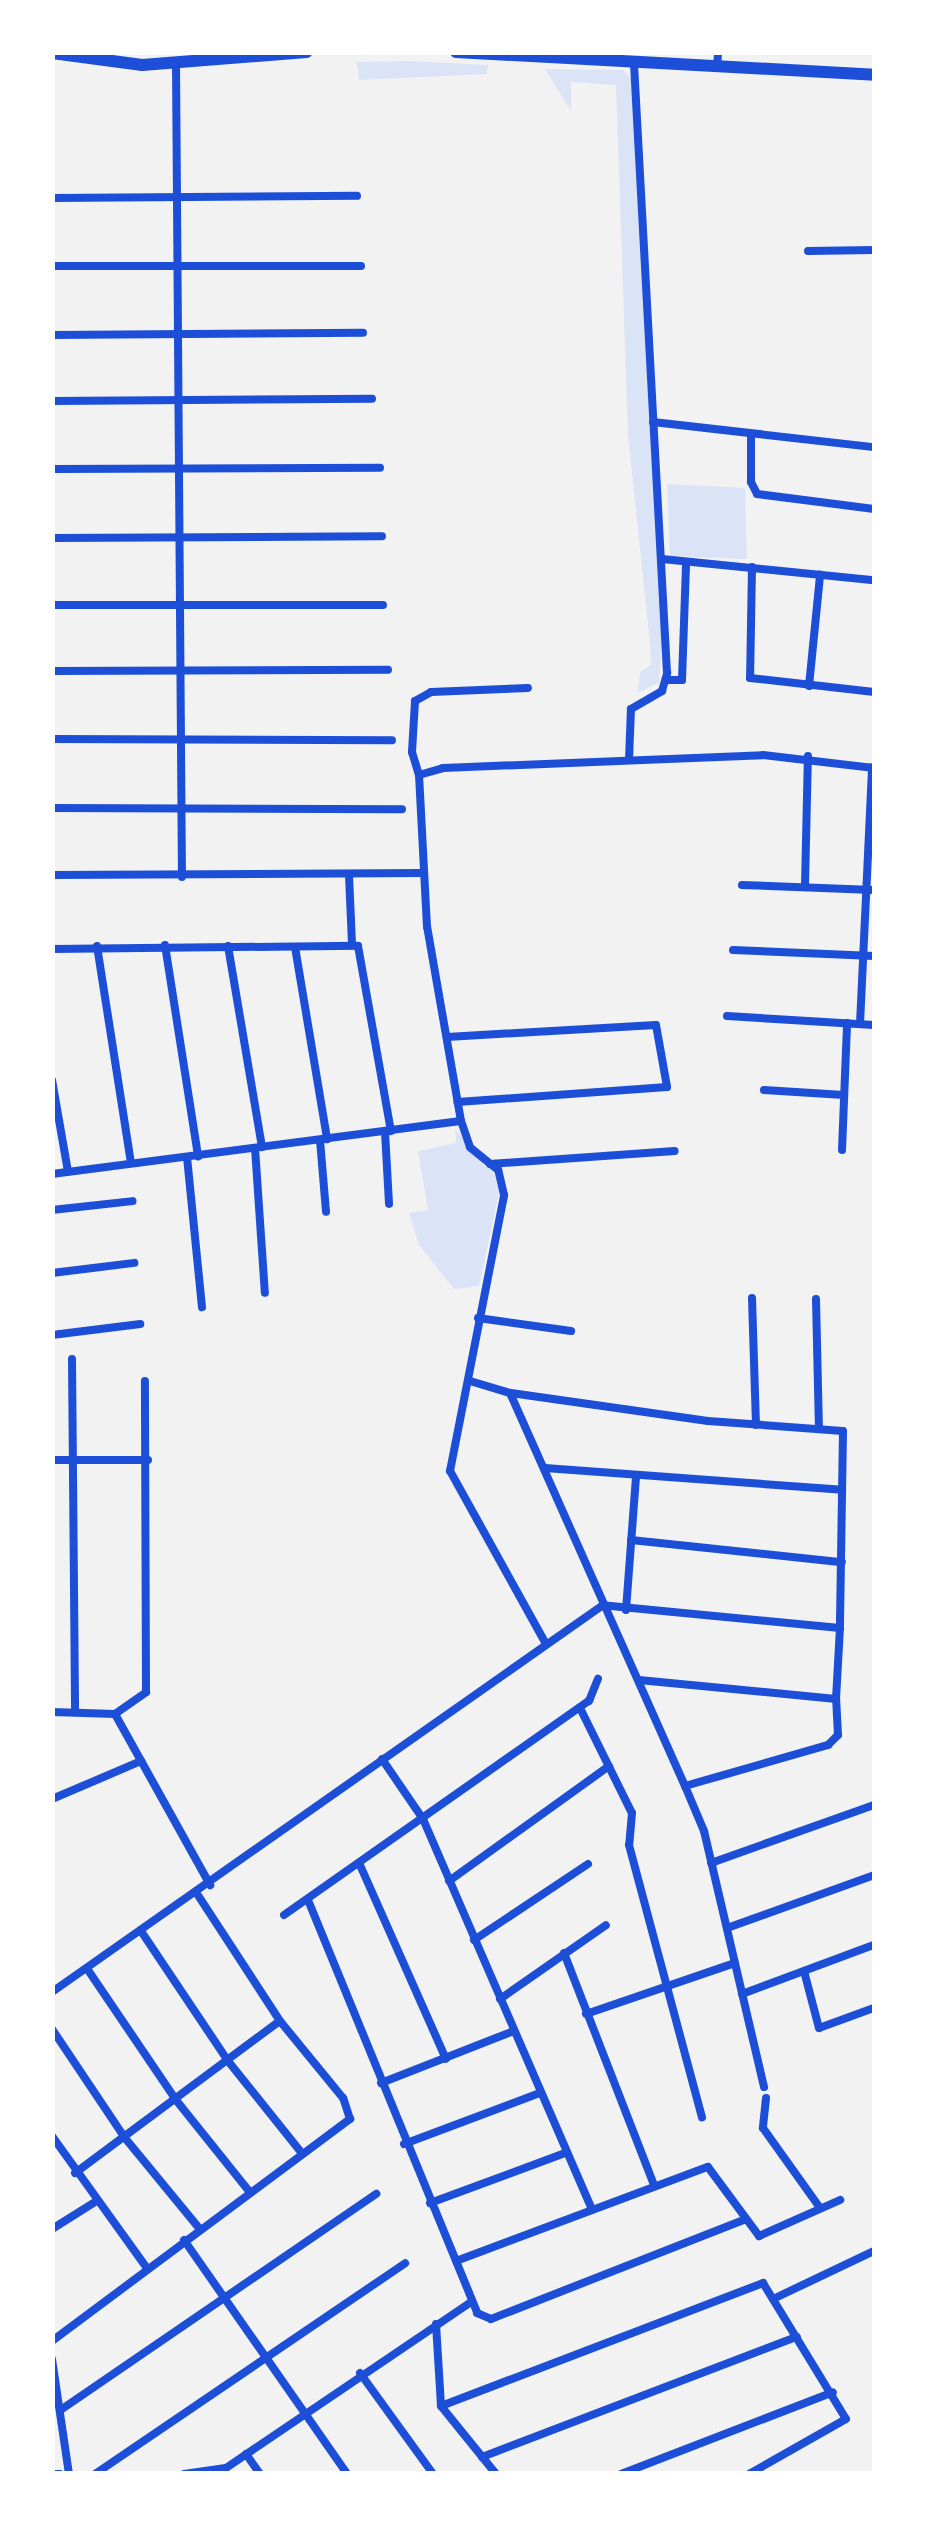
<!DOCTYPE html>
<html>
<head>
<meta charset="utf-8">
<style>
	body { margin:0 }
	#map { position:relative; width:927px; height:2526px; overflow:hidden; background:#f2f2f2; font-family:Raleway,sans-serif }
	div>[style] { position:absolute }
	[style*='--x'] { left:calc(var(--x)*1px); top:calc(var(--y)*1px); width:calc(var(--w)*1px); rotate:calc(var(--a)*1deg) }
	.green>* { inset:0; background:#dbe4f7 }
	.minor>* { height:8px; margin:-4px; padding:0 4px; transform-origin:4px; border-radius:4px; background:#1d4ed8 }
	.primary>* { height:12px; margin:-6px; padding:0 6px; transform-origin:6px; border-radius:6px; background:#1d4ed8 }
	span { translate:-50% -50%; white-space:nowrap; text-align:center; line-height:1.15; -webkit-text-stroke:9px #fff; paint-order:stroke }
	.frame { position:absolute; inset:0; border:55px solid #fff; pointer-events:none }
</style>
</head>
<body>
<div id="map">
	<div class="green">
		<i style="clip-path:polygon(357px 62px,411px 61px,488px 65px,487px 74px,359px 80px)"></i>
		<i style="clip-path:polygon(545px 69px,623px 70px,633px 80px,662px 641px,659px 682px,638px 693px,640px 672px,651px 665px,650px 644px,628px 435px,616px 85px,571px 82px,571px 111px)"></i>
		<i style="clip-path:polygon(667px 484px,745px 488px,747px 559px,670px 556px)"></i>
		<i style="clip-path:polygon(455px 1129px,494px 1174px,499px 1193px,479px 1286px,454px 1289px,419px 1245px,409px 1213px,428px 1210px,418px 1151px,456px 1143px)"></i>
	</div>
	<div class="minor">
		<i style="--x:176;--y:64;--w:813;--a:89.58"></i>
		<i style="--x:717;--y:68;--w:16;--a:-86"></i>
		<i style="--x:52;--y:198;--w:305;--a:-0.4"></i>
		<i style="--x:808;--y:251;--w:66;--a:-0.9"></i>
		<i style="--x:52;--y:266;--w:309;--a:0"></i>
		<i style="--x:52;--y:335;--w:311;--a:-0.4"></i>
		<i style="--x:52;--y:401;--w:320;--a:-0.4"></i>
		<i style="--x:653;--y:422;--w:222;--a:6.5"></i>
		<i style="--x:751;--y:434;--w:48;--a:90"></i>
		<i style="--x:751;--y:482;--w:13;--a:63"></i>
		<i style="--x:757;--y:494;--w:118;--a:7.3"></i>
		<i style="--x:52;--y:469;--w:328;--a:-0.2"></i>
		<i style="--x:52;--y:538;--w:330;--a:-0.3"></i>
		<i style="--x:662;--y:559;--w:213;--a:5.7"></i>
		<i style="--x:752;--y:567;--w:111;--a:91"></i>
		<i style="--x:750;--y:678;--w:125;--a:6.4"></i>
		<i style="--x:52;--y:605;--w:331;--a:0"></i>
		<i style="--x:52;--y:671;--w:336;--a:-0.2"></i>
		<i style="--x:666;--y:680;--w:16;--a:0"></i>
		<i style="--x:682;--y:680;--w:115;--a:-88"></i>
		<i style="--x:809;--y:686;--w:112;--a:-84.3"></i>
		<i style="--x:52;--y:739;--w:340;--a:0.2"></i>
		<i style="--x:629;--y:760;--w:51;--a:-87.8"></i>
		<i style="--x:631;--y:709;--w:36;--a:-30"></i>
		<i style="--x:662;--y:691;--w:19;--a:-74"></i>
		<i style="--x:667;--y:673;--w:611;--a:-93.1"></i>
		<i style="--x:419;--y:775;--w:24;--a:-107"></i>
		<i style="--x:412;--y:752;--w:51;--a:-86.6"></i>
		<i style="--x:415;--y:701;--w:18;--a:-29"></i>
		<i style="--x:431;--y:692;--w:97;--a:-2.4"></i>
		<i style="--x:52;--y:808;--w:350;--a:0.2"></i>
		<i style="--x:52;--y:875;--w:369;--a:-0.3"></i>
		<i style="--x:349;--y:875;--w:70;--a:87.5"></i>
		<i style="--x:742;--y:885;--w:132;--a:2.2"></i>
		<i style="--x:805;--y:885;--w:129;--a:-88.7"></i>
		<i style="--x:165;--y:945;--w:214;--a:81.1"></i>
		<i style="--x:97;--y:946;--w:219;--a:81.1"></i>
		<i style="--x:228;--y:946;--w:204;--a:80.4"></i>
		<i style="--x:295;--y:947;--w:195;--a:80.5"></i>
		<i style="--x:52;--y:949;--w:306;--a:-0.6"></i>
		<i style="--x:358;--y:946;--w:188;--a:79.9"></i>
		<i style="--x:733;--y:950;--w:141;--a:2.4"></i>
		<i style="--x:727;--y:1016;--w:147;--a:3.5"></i>
		<i style="--x:860;--y:1024;--w:257;--a:-87.3"></i>
		<i style="--x:447;--y:1037;--w:209;--a:-3.3"></i>
		<i style="--x:656;--y:1025;--w:63;--a:79.9"></i>
		<i style="--x:667;--y:1087;--w:210;--a:175.9"></i>
		<i style="--x:52;--y:1080;--w:93;--a:80.1"></i>
		<i style="--x:764;--y:1090;--w:80;--a:3.6"></i>
		<i style="--x:385;--y:1132;--w:72;--a:86.8"></i>
		<i style="--x:320;--y:1140;--w:72;--a:85.2"></i>
		<i style="--x:255;--y:1148;--w:145;--a:86.1"></i>
		<i style="--x:842;--y:1150;--w:127;--a:-87.7"></i>
		<i style="--x:187;--y:1157;--w:151;--a:84.3"></i>
		<i style="--x:490;--y:1164;--w:185;--a:-4"></i>
		<i style="--x:52;--y:1174;--w:412;--a:-7.4"></i>
		<i style="--x:52;--y:1210;--w:81;--a:-6.3"></i>
		<i style="--x:52;--y:1273;--w:83;--a:-7"></i>
		<i style="--x:752;--y:1298;--w:127;--a:88.2"></i>
		<i style="--x:816;--y:1299;--w:129;--a:88.7"></i>
		<i style="--x:478;--y:1318;--w:94;--a:8"></i>
		<i style="--x:52;--y:1335;--w:89;--a:-7.1"></i>
		<i style="--x:72;--y:1359;--w:353;--a:89.5"></i>
		<i style="--x:470;--y:1381;--w:42;--a:16.7"></i>
		<i style="--x:510;--y:1393;--w:430;--a:66"></i>
		<i style="--x:685;--y:1786;--w:49;--a:67.1"></i>
		<i style="--x:704;--y:1831;--w:263;--a:76.8"></i>
		<i style="--x:511;--y:1393;--w:199;--a:8.1"></i>
		<i style="--x:708;--y:1421;--w:135;--a:4.2"></i>
		<i style="--x:843;--y:1431;--w:197;--a:90.9"></i>
		<i style="--x:840;--y:1628;--w:238;--a:-174.5"></i>
		<i style="--x:52;--y:1460;--w:96;--a:0"></i>
		<i style="--x:545;--y:1468;--w:298;--a:4.2"></i>
		<i style="--x:631;--y:1540;--w:212;--a:6"></i>
		<i style="--x:626;--y:1610;--w:133;--a:-85.7"></i>
		<i style="--x:546;--y:1644;--w:198;--a:-119"></i>
		<i style="--x:450;--y:1471;--w:281;--a:-78.9"></i>
		<i style="--x:504;--y:1195;--w:26;--a:-103"></i>
		<i style="--x:498;--y:1170;--w:36;--a:-141"></i>
		<i style="--x:470;--y:1147;--w:28;--a:-109"></i>
		<i style="--x:461;--y:1121;--w:197;--a:-99.9"></i>
		<i style="--x:427;--y:927;--w:152;--a:-93"></i>
		<i style="--x:419;--y:775;--w:25;--a:-16"></i>
		<i style="--x:443;--y:768;--w:320;--a:-2.3"></i>
		<i style="--x:763;--y:755;--w:112;--a:6.7"></i>
		<i style="--x:639;--y:1680;--w:198;--a:5.5"></i>
		<i style="--x:836;--y:1699;--w:71;--a:-86.8"></i>
		<i style="--x:580;--y:1708;--w:117;--a:63.7"></i>
		<i style="--x:632;--y:1813;--w:32;--a:95"></i>
		<i style="--x:629;--y:1845;--w:282;--a:75"></i>
		<i style="--x:52;--y:1712;--w:63;--a:1.8"></i>
		<i style="--x:115;--y:1714;--w:38;--a:-35"></i>
		<i style="--x:146;--y:1692;--w:311;--a:-90.2"></i>
		<i style="--x:115;--y:1714;--w:196;--a:60.9"></i>
		<i style="--x:382;--y:1759;--w:73;--a:55.7"></i>
		<i style="--x:423;--y:1819;--w:426;--a:66.6"></i>
		<i style="--x:685;--y:1786;--w:149;--a:-16"></i>
		<i style="--x:828;--y:1745;--w:14;--a:-45"></i>
		<i style="--x:838;--y:1735;--w:36;--a:-93"></i>
		<i style="--x:52;--y:1799;--w:97;--a:-23.1"></i>
		<i style="--x:711;--y:1863;--w:173;--a:-19.6"></i>
		<i style="--x:360;--y:1865;--w:212;--a:66.1"></i>
		<i style="--x:449;--y:1881;--w:197;--a:-35.7"></i>
		<i style="--x:308;--y:1900;--w:446;--a:67.7"></i>
		<i style="--x:477;--y:2313;--w:15;--a:23"></i>
		<i style="--x:491;--y:2319;--w:274;--a:-21.4"></i>
		<i style="--x:284;--y:1915;--w:373;--a:-35.1"></i>
		<i style="--x:589;--y:1701;--w:24;--a:-68"></i>
		<i style="--x:727;--y:1928;--w:156;--a:-19.8"></i>
		<i style="--x:143;--y:1934;--w:153;--a:56.2"></i>
		<i style="--x:228;--y:2061;--w:115;--a:51.3"></i>
		<i style="--x:474;--y:1940;--w:137;--a:-33.7"></i>
		<i style="--x:564;--y:1953;--w:249;--a:68.8"></i>
		<i style="--x:88;--y:1970;--w:157;--a:55.9"></i>
		<i style="--x:176;--y:2100;--w:115;--a:51.3"></i>
		<i style="--x:804;--y:1971;--w:59;--a:75.3"></i>
		<i style="--x:819;--y:2028;--w:59;--a:-20"></i>
		<i style="--x:52;--y:1992;--w:673;--a:-35.08"></i>
		<i style="--x:742;--y:1994;--w:141;--a:-20.4"></i>
		<i style="--x:500;--y:1999;--w:129;--a:-34.9"></i>
		<i style="--x:586;--y:2014;--w:157;--a:-18.9"></i>
		<i style="--x:52;--y:2029;--w:131;--a:56.2"></i>
		<i style="--x:125;--y:2138;--w:117;--a:50.6"></i>
		<i style="--x:381;--y:2083;--w:143;--a:-21.4"></i>
		<i style="--x:766;--y:2098;--w:30;--a:96"></i>
		<i style="--x:763;--y:2128;--w:98;--a:54.5"></i>
		<i style="--x:52;--y:2136;--w:163;--a:54.3"></i>
		<i style="--x:404;--y:2144;--w:145;--a:-20.6"></i>
		<i style="--x:75;--y:2173;--w:255;--a:-36.6"></i>
		<i style="--x:430;--y:2203;--w:144;--a:-20.3"></i>
		<i style="--x:52;--y:2229;--w:51;--a:-32.1"></i>
		<i style="--x:184;--y:2240;--w:285;--a:55.1"></i>
		<i style="--x:456;--y:2261;--w:269;--a:-20.5"></i>
		<i style="--x:708;--y:2167;--w:86;--a:53.5"></i>
		<i style="--x:759;--y:2236;--w:89;--a:-24"></i>
		<i style="--x:773;--y:2299;--w:112;--a:-25.4"></i>
		<i style="--x:436;--y:2324;--w:82;--a:86.5"></i>
		<i style="--x:441;--y:2406;--w:87;--a:51"></i>
		<i style="--x:52;--y:2341;--w:372;--a:-36.7"></i>
		<i style="--x:350;--y:2119;--w:22;--a:-108"></i>
		<i style="--x:343;--y:2098;--w:99;--a:-129.3"></i>
		<i style="--x:280;--y:2021;--w:150;--a:-123.1"></i>
		<i style="--x:52;--y:2359;--w:116;--a:81.6"></i>
		<i style="--x:360;--y:2373;--w:125;--a:54.1"></i>
		<i style="--x:441;--y:2406;--w:345;--a:-20.9"></i>
		<i style="--x:763;--y:2283;--w:159;--a:58.6"></i>
		<i style="--x:846;--y:2419;--w:112;--a:150.4"></i>
		<i style="--x:62;--y:2409;--w:381;--a:-34.4"></i>
		<i style="--x:246;--y:2454;--w:24;--a:55"></i>
		<i style="--x:482;--y:2457;--w:337;--a:-20.9"></i>
		<i style="--x:53;--y:2474;--w:7;--a:0"></i>
		<i style="--x:95;--y:2474;--w:375;--a:-34.2"></i>
		<i style="--x:184;--y:2474;--w:42;--a:-8.1"></i>
		<i style="--x:226;--y:2468;--w:296;--a:-34.1"></i>
		<i style="--x:621;--y:2474;--w:227;--a:-21.1"></i>
	</div>
	<div class="primary">
		<i style="--x:456;--y:52;--w:419;--a:3.1"></i>
		<i style="--x:52;--y:53;--w:91;--a:7.6"></i>
		<i style="--x:142;--y:65;--w:165;--a:-4.5"></i>
	</div>
	<div class="frame"></div>
</div>
</body>
</html>
